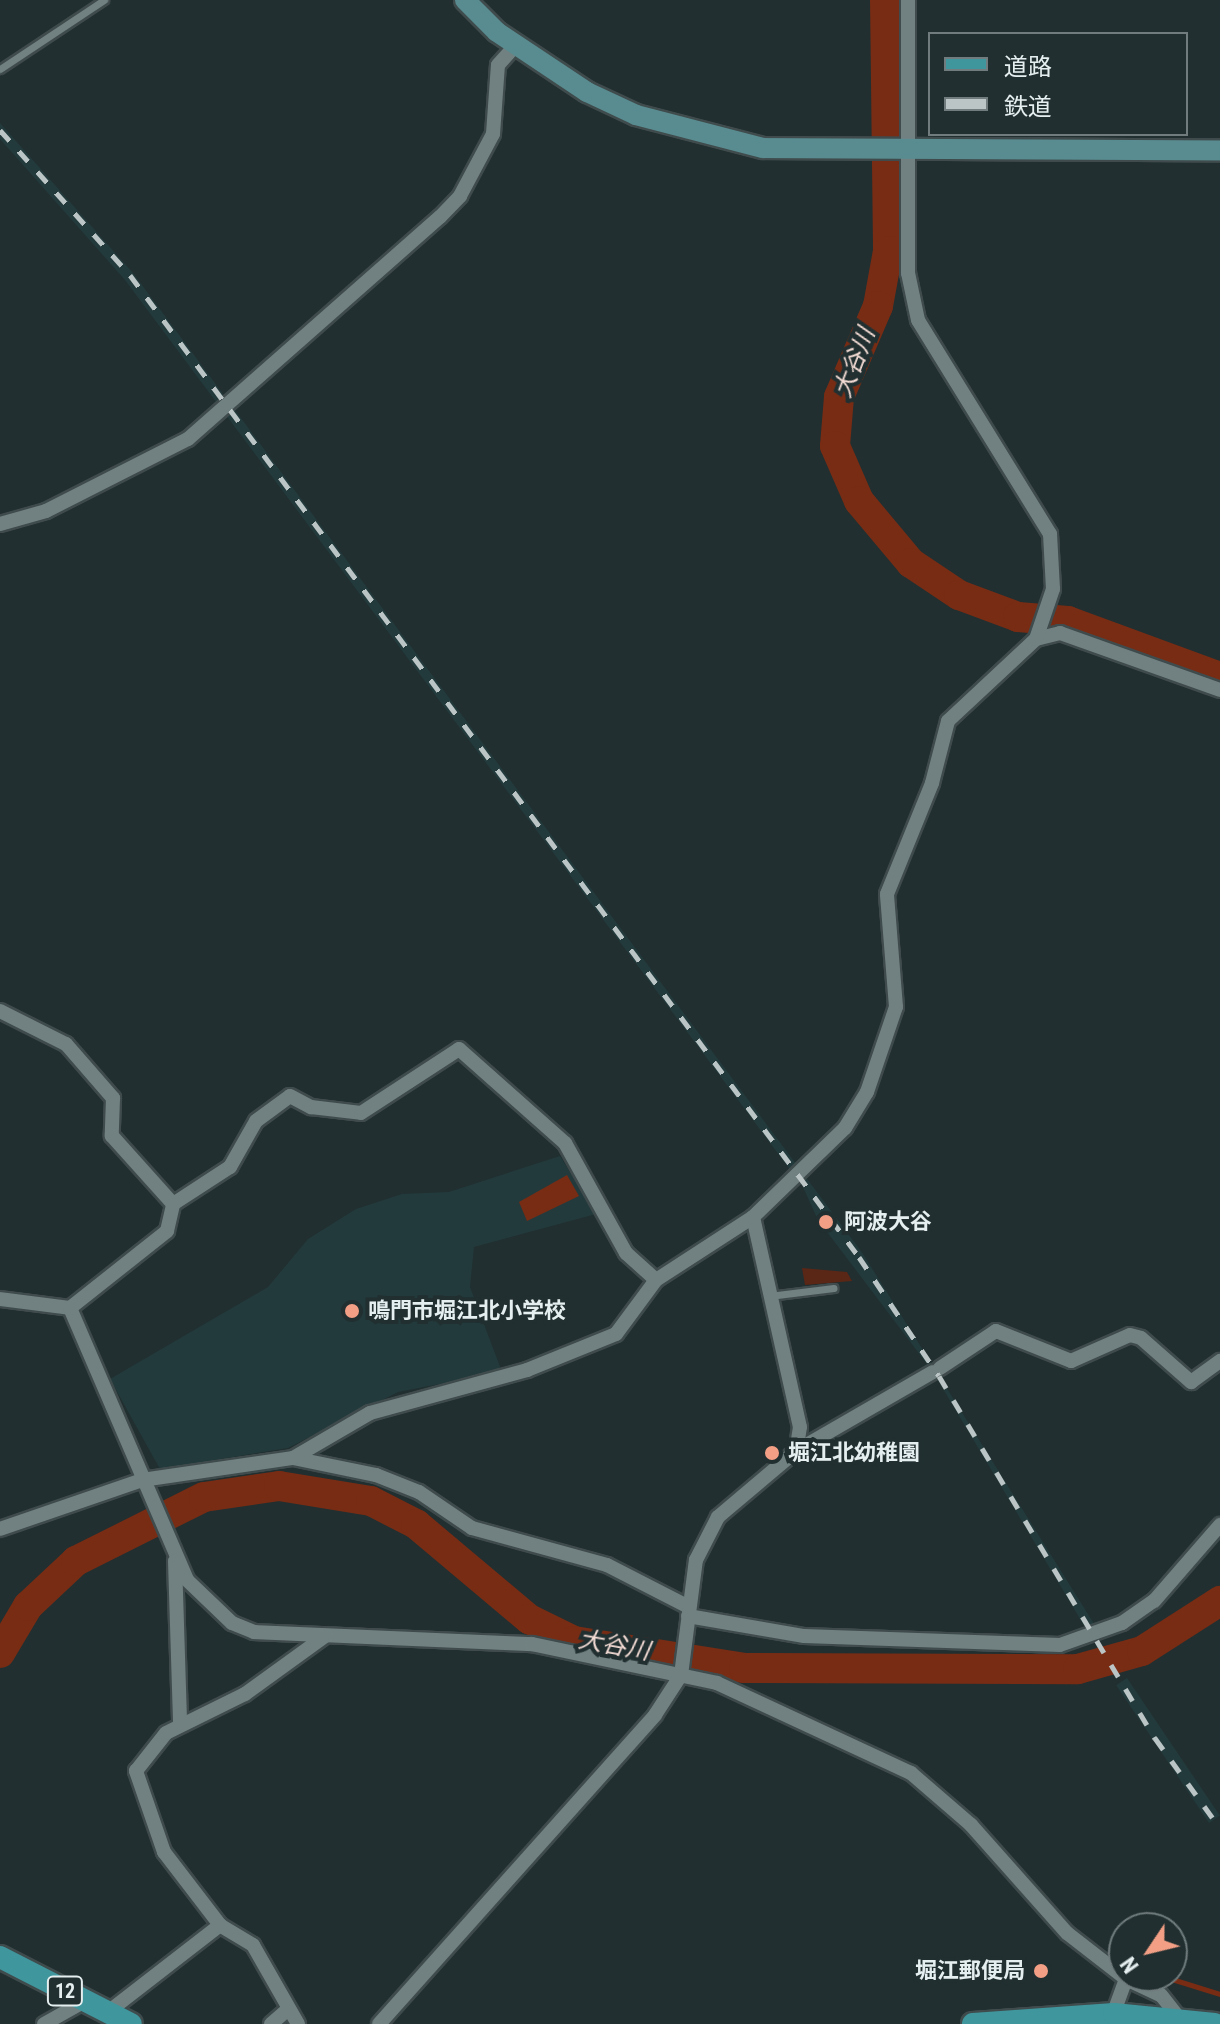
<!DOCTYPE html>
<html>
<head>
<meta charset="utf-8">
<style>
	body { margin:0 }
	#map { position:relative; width:1220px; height:2024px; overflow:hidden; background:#212f30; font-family:"Roboto Condensed","Noto Sans JP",sans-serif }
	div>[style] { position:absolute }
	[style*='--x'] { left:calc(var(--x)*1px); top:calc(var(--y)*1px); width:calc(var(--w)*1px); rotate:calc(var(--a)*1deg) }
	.built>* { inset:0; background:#233a3c; transform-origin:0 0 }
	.green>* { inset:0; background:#5a2616 }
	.water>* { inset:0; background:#782c14 }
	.stream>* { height:5px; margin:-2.5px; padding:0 2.5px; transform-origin:2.5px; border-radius:2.5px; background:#782c14 }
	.river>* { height:30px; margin:-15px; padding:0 15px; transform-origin:15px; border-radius:15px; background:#782c14 }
	.roads { filter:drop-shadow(2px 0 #3f4b4c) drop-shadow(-2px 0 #3f4b4c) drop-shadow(0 2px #3f4b4c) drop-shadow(0 -2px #3f4b4c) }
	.lane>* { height:7px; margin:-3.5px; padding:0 3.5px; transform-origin:3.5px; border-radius:3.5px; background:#718182 }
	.street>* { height:14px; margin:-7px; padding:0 7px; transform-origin:7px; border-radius:7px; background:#718182 }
	.secondary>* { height:20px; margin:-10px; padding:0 10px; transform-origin:10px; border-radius:10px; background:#588c90 }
	.primary>* { height:22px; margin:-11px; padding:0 11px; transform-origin:11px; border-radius:11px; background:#3f969d }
	.rail>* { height:5px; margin-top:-2.5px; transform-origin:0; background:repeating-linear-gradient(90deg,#bbc5c6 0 14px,transparent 0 28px) }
	.dots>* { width:22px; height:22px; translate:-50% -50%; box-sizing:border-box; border:4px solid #212f30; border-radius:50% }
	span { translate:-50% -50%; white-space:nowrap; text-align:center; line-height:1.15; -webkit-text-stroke:8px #212f30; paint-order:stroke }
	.shield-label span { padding:2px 6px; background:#212f30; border:2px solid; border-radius:6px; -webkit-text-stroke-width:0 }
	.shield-label { font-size:20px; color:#e6eff0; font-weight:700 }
	.poi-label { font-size:22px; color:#e6eff0; font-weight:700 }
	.left { translate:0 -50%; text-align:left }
	.right { translate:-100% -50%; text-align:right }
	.water-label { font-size:24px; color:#f3dbd4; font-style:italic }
	.legend { position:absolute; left:928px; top:32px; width:260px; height:104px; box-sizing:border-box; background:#212f30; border:2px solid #707c7d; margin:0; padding:10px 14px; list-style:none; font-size:24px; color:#e6eff0 }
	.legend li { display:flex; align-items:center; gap:16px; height:40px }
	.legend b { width:40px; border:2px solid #707c7d }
	.north { position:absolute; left:1108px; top:1912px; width:80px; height:80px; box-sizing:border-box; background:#212f30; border:2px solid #707c7d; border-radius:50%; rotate:235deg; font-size:22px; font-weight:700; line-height:32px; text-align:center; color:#e6eff0 }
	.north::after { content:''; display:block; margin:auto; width:28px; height:36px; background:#f39f85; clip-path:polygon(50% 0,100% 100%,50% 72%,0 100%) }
</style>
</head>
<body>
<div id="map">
	<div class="built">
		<i style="clip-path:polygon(0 123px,133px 273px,863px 1254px,1101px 1635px,1092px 1639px,933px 1372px,818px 1220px,803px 1187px,125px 280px,0 139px)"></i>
		<i style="clip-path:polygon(560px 1156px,596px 1214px,474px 1247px,470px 1287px,502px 1372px,398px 1392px,288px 1448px,160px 1469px,110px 1379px,268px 1287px,308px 1239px,356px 1209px,402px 1194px,449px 1192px)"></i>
		<i style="left:1127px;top:1678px;width:166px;height:13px;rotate:56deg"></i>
	</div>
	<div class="green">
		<i style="clip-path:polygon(802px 1268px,847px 1272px,852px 1281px,805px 1285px)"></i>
	</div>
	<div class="water">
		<i style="clip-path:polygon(567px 1175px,579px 1196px,527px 1221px,519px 1202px)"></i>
	</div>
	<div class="stream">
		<i style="--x:1162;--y:1976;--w:61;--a:17.2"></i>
	</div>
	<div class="river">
		<i style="--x:885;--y:0;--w:251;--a:89.3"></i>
		<i style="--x:888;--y:251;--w:56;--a:100.3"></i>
		<i style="--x:878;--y:306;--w:99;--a:113.2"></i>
		<i style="--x:839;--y:397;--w:49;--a:94.7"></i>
		<i style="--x:835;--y:446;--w:60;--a:66.4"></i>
		<i style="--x:859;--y:501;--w:81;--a:50"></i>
		<i style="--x:911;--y:563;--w:58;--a:33.7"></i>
		<i style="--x:959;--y:595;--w:63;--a:20.4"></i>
		<i style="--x:1018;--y:617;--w:50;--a:4.6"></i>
		<i style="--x:1068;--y:621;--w:162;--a:20.2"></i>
		<i style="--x:0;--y:1653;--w:55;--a:-59.2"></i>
		<i style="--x:28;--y:1606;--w:66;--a:-43.2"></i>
		<i style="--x:76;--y:1561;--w:143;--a:-26.6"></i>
		<i style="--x:204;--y:1497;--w:76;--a:-8.3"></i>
		<i style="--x:279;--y:1486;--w:93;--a:9.3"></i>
		<i style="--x:371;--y:1501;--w:51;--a:27.1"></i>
		<i style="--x:416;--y:1524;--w:148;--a:40.1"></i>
		<i style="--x:529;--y:1619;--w:50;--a:26.1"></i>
		<i style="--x:574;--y:1641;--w:172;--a:9"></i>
		<i style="--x:744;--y:1668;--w:334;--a:0.2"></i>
		<i style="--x:1078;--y:1669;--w:66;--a:-15.7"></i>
		<i style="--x:1142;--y:1651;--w:93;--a:-32.7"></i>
	</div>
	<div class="roads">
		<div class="lane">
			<i style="--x:0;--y:69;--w:125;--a:-33.6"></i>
			<i style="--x:769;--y:1296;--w:65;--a:-7"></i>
		</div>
		<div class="street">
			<i style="--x:0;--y:524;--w:48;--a:-15.8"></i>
			<i style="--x:46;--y:511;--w:159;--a:-26.9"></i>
			<i style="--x:188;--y:439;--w:336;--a:-41.4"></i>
			<i style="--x:440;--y:217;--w:29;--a:-46"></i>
			<i style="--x:460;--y:196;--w:70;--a:-62"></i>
			<i style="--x:493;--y:134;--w:69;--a:-85.9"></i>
			<i style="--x:498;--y:65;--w:27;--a:-48"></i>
			<i style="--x:1036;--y:639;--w:25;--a:-14"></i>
			<i style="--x:1060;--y:633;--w:170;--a:19.6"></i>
			<i style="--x:0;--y:1011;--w:74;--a:26.6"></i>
			<i style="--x:66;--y:1044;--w:72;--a:49"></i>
			<i style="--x:113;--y:1098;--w:38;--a:92"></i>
			<i style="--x:112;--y:1136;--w:91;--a:48.1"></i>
			<i style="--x:753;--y:1217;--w:215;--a:77.4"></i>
			<i style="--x:800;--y:1427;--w:24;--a:99"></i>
			<i style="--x:0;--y:1299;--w:71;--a:7.3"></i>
			<i style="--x:70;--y:1308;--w:296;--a:66.7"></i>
			<i style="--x:187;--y:1580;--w:62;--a:43.7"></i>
			<i style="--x:232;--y:1623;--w:24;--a:22"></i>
			<i style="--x:254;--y:1632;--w:278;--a:2.5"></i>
			<i style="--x:532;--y:1644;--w:189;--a:11.9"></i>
			<i style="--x:717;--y:1683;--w:214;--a:24.9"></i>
			<i style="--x:911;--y:1773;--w:79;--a:40.9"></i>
			<i style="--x:971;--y:1825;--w:144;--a:48.4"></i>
			<i style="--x:1067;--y:1933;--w:75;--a:37.9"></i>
			<i style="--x:1126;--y:1979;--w:38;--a:25"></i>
			<i style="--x:1161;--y:1995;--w:37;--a:52"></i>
			<i style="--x:70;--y:1308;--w:124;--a:-38.4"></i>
			<i style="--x:167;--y:1231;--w:28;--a:-77"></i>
			<i style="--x:173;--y:1204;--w:68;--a:-33"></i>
			<i style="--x:230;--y:1167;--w:53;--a:-60.5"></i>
			<i style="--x:256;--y:1121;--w:42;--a:-36.3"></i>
			<i style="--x:290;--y:1096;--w:24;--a:28"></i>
			<i style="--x:311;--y:1107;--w:50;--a:6.8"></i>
			<i style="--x:361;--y:1113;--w:117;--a:-33.1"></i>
			<i style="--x:459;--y:1049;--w:142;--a:41.6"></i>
			<i style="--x:565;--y:1143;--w:126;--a:61"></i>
			<i style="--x:626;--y:1253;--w:40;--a:42"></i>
			<i style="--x:940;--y:1368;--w:67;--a:-33.5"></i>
			<i style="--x:996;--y:1331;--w:81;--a:21.8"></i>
			<i style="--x:1071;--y:1361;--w:64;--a:-23.8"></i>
			<i style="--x:1130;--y:1335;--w:11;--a:15"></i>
			<i style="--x:1141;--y:1338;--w:67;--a:41.3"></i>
			<i style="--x:1191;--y:1382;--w:36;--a:-36"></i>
			<i style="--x:293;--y:1458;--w:85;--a:11.6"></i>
			<i style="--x:376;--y:1475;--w:46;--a:21.6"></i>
			<i style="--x:419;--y:1492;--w:64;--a:34.2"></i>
			<i style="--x:472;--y:1528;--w:140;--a:15.3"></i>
			<i style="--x:607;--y:1565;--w:92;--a:27.1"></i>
			<i style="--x:0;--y:1529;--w:150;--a:-19"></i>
			<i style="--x:142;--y:1480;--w:153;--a:-8.3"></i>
			<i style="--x:293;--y:1458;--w:89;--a:-30.3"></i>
			<i style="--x:370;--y:1413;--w:163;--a:-15.3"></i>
			<i style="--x:527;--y:1370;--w:96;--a:-22"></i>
			<i style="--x:616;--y:1334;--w:67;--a:-53.5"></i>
			<i style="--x:656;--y:1280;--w:116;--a:-33"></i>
			<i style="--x:753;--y:1217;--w:128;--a:-44.1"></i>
			<i style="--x:845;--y:1128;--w:42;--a:-58.6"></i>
			<i style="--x:867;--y:1092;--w:90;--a:-71.2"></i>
			<i style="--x:896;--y:1007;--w:113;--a:-94.6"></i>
			<i style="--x:887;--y:894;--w:120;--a:-67.9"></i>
			<i style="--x:932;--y:783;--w:64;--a:-75.5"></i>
			<i style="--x:948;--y:721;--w:120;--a:-43"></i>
			<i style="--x:1036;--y:639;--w:53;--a:-71.2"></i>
			<i style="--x:1053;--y:589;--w:55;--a:-93.1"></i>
			<i style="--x:1050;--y:534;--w:251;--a:-121.7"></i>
			<i style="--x:918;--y:320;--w:48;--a:-102"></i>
			<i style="--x:908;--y:273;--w:273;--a:-90"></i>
			<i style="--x:175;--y:1561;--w:162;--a:88.2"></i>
			<i style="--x:688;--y:1616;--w:118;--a:9.8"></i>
			<i style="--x:804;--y:1636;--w:256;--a:2"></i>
			<i style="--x:1060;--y:1645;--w:66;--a:-19.5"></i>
			<i style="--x:1122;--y:1623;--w:39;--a:-35"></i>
			<i style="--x:1154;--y:1601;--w:101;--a:-49"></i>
			<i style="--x:108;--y:2012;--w:142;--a:-37.8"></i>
			<i style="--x:1111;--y:2020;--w:44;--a:-69.9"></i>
			<i style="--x:44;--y:2024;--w:47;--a:-29.3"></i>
			<i style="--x:271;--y:2024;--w:21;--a:-41"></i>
			<i style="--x:298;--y:2024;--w:91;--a:-119.7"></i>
			<i style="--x:253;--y:1945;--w:39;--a:-149"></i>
			<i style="--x:220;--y:1925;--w:92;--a:-127.5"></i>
			<i style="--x:164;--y:1852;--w:86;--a:-109.1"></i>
			<i style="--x:136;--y:1771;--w:48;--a:-51.7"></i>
			<i style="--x:166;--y:1733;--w:88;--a:-26.3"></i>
			<i style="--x:245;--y:1694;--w:99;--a:-35.9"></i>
			<i style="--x:379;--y:2024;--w:414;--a:-48.2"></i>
			<i style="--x:655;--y:1715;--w:48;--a:-57"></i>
			<i style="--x:681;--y:1675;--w:116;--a:-82.6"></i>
			<i style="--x:696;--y:1560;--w:48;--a:-62.9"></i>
			<i style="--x:718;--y:1517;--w:102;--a:-40.2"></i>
			<i style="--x:796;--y:1451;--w:158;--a:-30"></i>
		</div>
		<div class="secondary">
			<i style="--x:465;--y:0;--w:45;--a:45"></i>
			<i style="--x:497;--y:32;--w:108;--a:33.7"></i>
			<i style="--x:587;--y:92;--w:54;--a:25.1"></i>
			<i style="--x:636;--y:115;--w:131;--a:14.6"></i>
			<i style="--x:763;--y:148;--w:457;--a:0.3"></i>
		</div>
		<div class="primary">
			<i style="--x:0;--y:1957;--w:147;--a:27.1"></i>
			<i style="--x:973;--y:2024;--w:141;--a:-4.1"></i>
			<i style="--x:1114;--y:2014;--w:101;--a:5.7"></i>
		</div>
	</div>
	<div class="rail">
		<i style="--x:0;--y:130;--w:195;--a:48.1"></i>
		<i style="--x:130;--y:275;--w:1223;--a:53.41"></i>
		<i style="--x:859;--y:1257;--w:143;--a:56.1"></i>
		<i style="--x:939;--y:1376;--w:422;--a:59.2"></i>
		<i style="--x:1155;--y:1738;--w:111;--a:54.2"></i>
	</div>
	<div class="dots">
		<i style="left:826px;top:1222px;background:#f39f85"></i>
		<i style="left:352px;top:1311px;background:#f39f85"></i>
		<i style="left:772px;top:1453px;background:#f39f85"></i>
		<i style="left:1041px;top:1971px;background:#f39f85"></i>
	</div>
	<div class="shield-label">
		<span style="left:65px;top:1991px">12</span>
	</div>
	<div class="poi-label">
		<span class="left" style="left:844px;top:1222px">阿波大谷</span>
		<span class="left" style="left:368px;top:1311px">鳴門市堀江北小学校</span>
		<span class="left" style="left:788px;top:1453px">堀江北幼稚園</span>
		<span class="right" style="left:1025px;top:1971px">堀江郵便局</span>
	</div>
	<div class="water-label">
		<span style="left:855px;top:363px;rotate:-69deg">大谷川</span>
		<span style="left:614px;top:1646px;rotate:10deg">大谷川</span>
	</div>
	<ul class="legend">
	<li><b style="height:10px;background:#3f969d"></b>道路</li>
	<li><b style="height:10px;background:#bbc5c6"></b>鉄道</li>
	</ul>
	<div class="north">N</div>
</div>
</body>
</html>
